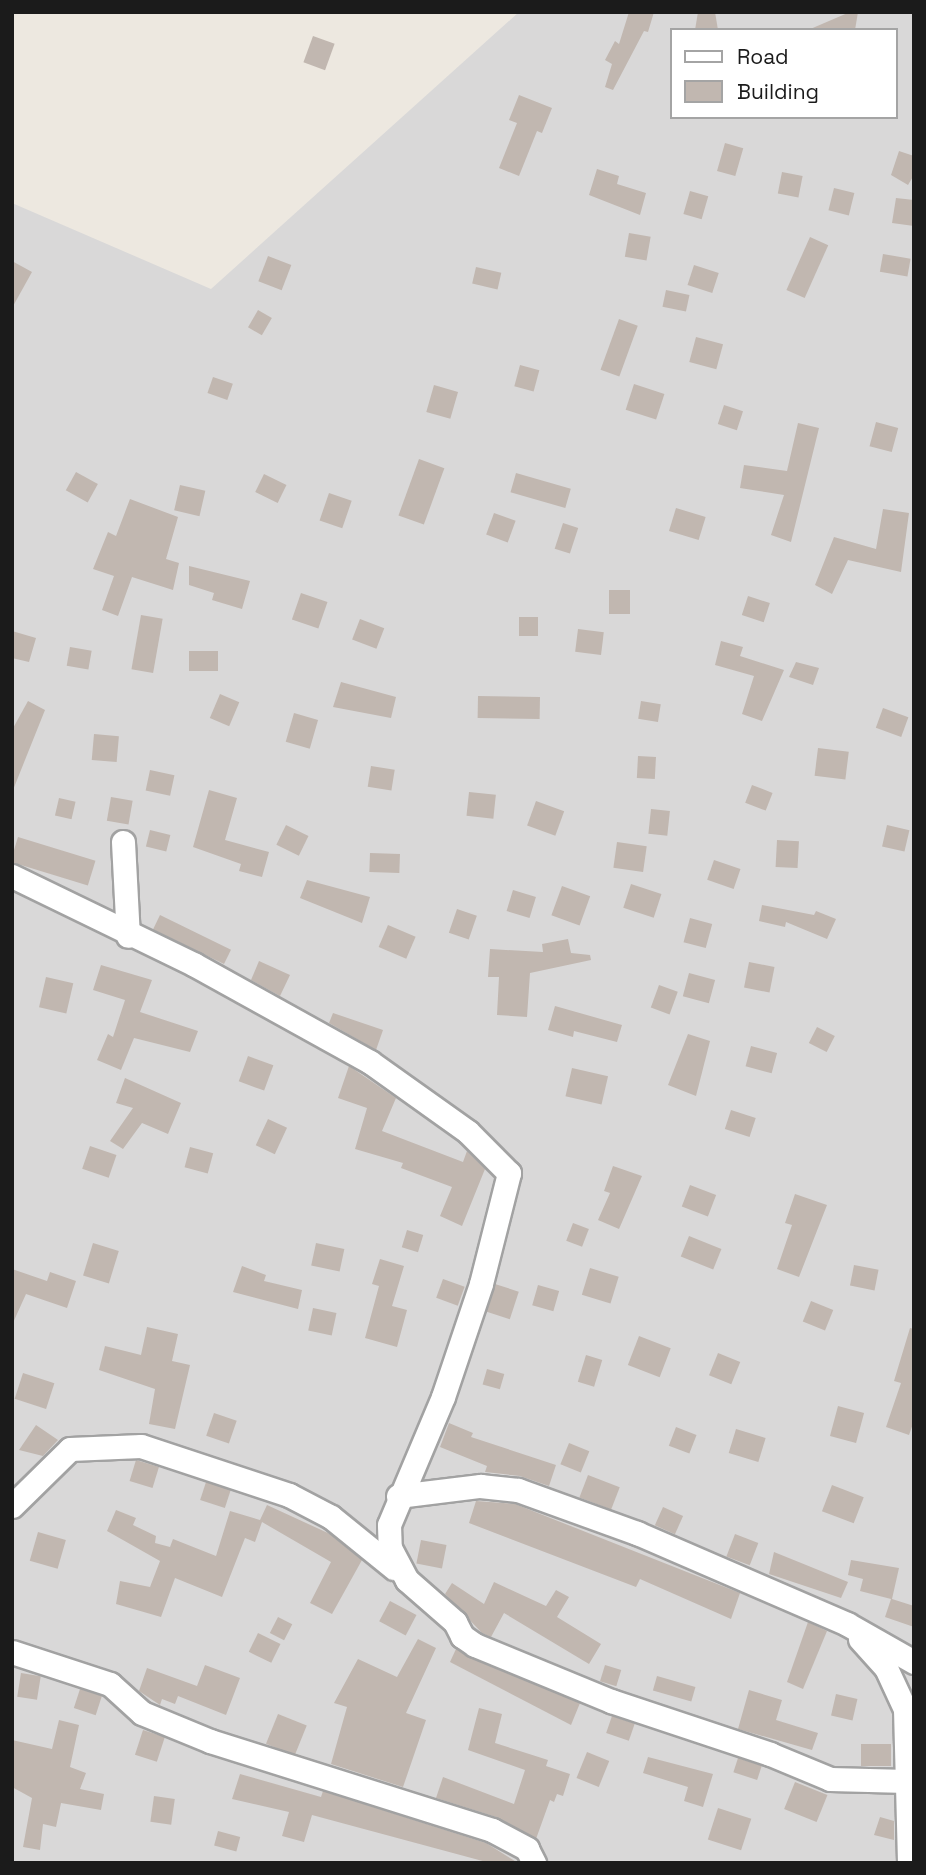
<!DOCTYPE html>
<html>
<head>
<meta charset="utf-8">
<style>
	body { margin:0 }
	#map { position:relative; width:926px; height:1875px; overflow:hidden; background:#ede8e0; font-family:"Space Grotesk",sans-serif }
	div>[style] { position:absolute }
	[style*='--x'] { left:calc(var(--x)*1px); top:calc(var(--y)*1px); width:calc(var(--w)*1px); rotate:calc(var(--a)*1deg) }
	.residential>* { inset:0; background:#d9d8d8 }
	.building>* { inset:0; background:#c1b7b0; transform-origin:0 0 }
	.roads { filter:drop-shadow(2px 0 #a2a2a2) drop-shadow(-2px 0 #a2a2a2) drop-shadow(0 2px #a2a2a2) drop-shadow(0 -2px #a2a2a2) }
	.minor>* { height:23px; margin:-11.5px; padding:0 11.5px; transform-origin:11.5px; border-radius:11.5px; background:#fff }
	span { translate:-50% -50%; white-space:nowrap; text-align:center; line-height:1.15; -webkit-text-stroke:5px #fff; paint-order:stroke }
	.frame { position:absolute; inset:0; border:14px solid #1b1b1b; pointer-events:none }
	.legend { position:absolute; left:670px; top:28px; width:228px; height:91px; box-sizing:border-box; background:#fff; border:2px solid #a4a4a4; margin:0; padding:9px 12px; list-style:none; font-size:21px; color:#1b1b1b }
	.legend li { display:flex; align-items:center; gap:14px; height:35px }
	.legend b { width:35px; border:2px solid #a4a4a4 }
</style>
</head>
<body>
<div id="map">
	<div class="residential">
		<i style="clip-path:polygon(evenodd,519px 12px,914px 12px,914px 1863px,12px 1863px,12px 203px,211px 289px,519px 12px,672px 30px,896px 30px,896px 117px,672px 117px,672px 30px)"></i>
	</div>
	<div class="building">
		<i style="clip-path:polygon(629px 12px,654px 12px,648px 32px,644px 31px,613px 90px,605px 87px,612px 64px,605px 60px,615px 41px,619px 44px)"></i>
		<i style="clip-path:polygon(698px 12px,715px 12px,718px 30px,695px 30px)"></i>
		<i style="clip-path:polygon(850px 12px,858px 12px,855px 30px,808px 30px)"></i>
		<i style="left:313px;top:36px;width:23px;height:28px;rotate:20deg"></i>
		<i style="clip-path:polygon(519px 95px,552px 108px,542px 133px,537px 131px,519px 176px,499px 168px,517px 123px,509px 120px)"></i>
		<i style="left:725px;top:143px;width:19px;height:29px;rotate:16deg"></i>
		<i style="clip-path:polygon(899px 151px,914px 156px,914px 175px,908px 185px,891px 175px)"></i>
		<i style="clip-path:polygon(597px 169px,619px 176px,617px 184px,646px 193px,640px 215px,589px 195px)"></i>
		<i style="left:782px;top:172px;width:21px;height:22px;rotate:11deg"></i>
		<i style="left:834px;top:188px;width:21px;height:23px;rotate:14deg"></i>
		<i style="left:690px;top:191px;width:19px;height:24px;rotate:16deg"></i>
		<i style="clip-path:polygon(896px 198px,914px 200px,914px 226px,892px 223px)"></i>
		<i style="left:629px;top:233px;width:22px;height:24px;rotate:10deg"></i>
		<i style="left:810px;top:237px;width:20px;height:58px;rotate:24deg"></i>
		<i style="left:883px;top:254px;width:28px;height:18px;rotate:10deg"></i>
		<i style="left:268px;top:256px;width:25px;height:27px;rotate:21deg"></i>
		<i style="clip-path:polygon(12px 261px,32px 272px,12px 308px)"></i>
		<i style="left:694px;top:265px;width:26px;height:21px;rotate:18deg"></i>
		<i style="left:476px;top:267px;width:26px;height:17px;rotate:13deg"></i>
		<i style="left:666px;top:290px;width:24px;height:17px;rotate:12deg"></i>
		<i style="left:258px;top:310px;width:16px;height:20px;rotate:30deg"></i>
		<i style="left:619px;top:319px;width:20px;height:54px;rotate:20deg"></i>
		<i style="left:696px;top:337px;width:28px;height:26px;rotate:15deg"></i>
		<i style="left:520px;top:365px;width:20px;height:22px;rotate:15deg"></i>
		<i style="left:213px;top:377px;width:21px;height:17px;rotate:19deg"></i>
		<i style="left:634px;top:384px;width:32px;height:27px;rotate:18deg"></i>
		<i style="left:434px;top:385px;width:25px;height:28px;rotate:16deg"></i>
		<i style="left:724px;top:405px;width:20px;height:20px;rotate:18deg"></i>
		<i style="left:876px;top:422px;width:23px;height:25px;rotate:15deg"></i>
		<i style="clip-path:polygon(798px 423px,819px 428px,791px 542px,771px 535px,784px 495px,740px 488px,744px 465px,787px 471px)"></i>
		<i style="left:419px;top:459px;width:27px;height:60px;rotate:20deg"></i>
		<i style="left:76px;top:472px;width:25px;height:21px;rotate:29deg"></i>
		<i style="left:516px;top:473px;width:57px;height:20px;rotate:16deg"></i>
		<i style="left:264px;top:474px;width:25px;height:20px;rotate:26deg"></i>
		<i style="left:180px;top:485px;width:26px;height:26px;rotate:13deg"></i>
		<i style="left:329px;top:493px;width:24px;height:29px;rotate:19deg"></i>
		<i style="clip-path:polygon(130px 499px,178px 517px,166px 559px,179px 563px,173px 590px,132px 577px,118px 616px,102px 610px,114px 576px,93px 569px,108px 532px,116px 536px)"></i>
		<i style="left:676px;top:508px;width:31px;height:24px;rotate:17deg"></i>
		<i style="clip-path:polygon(883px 509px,909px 513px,901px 572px,848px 560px,832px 594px,815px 585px,834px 537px,876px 549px)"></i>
		<i style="left:494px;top:513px;width:23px;height:23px;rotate:20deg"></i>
		<i style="left:563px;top:523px;width:16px;height:27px;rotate:18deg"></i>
		<i style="clip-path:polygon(189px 566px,250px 581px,242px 609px,212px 600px,214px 593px,189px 585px)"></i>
		<i style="left:609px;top:590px;width:21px;height:24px"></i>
		<i style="left:301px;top:593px;width:28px;height:28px;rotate:19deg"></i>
		<i style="left:748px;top:596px;width:23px;height:20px;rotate:18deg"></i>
		<i style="left:141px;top:615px;width:22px;height:55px;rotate:10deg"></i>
		<i style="left:519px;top:617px;width:19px;height:19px"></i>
		<i style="left:360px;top:619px;width:26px;height:22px;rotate:21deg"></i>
		<i style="left:578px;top:629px;width:26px;height:23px;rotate:7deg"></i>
		<i style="clip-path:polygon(12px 631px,36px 638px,29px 662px,12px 658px)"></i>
		<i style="clip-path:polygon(721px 641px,743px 647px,740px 656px,784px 670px,762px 721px,742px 714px,754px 676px,715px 665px)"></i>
		<i style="left:70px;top:647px;width:22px;height:19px;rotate:10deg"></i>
		<i style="left:189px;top:651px;width:29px;height:20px"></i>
		<i style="clip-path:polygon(796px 662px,819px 668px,813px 685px,789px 677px)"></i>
		<i style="clip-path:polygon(341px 682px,396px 697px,391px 718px,333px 707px)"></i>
		<i style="left:220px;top:694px;width:21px;height:26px;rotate:23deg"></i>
		<i style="left:478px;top:696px;width:62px;height:22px;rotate:1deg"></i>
		<i style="clip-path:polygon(28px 701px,45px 710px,13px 790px,12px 730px)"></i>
		<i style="left:641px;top:701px;width:20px;height:18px;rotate:9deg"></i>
		<i style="left:883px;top:708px;width:27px;height:21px;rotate:20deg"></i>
		<i style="left:294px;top:713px;width:25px;height:30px;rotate:16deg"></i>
		<i style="left:94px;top:734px;width:25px;height:26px;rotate:5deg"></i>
		<i style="left:818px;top:748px;width:31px;height:28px;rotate:7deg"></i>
		<i style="left:638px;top:756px;width:18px;height:22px;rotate:3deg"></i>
		<i style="left:371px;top:766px;width:24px;height:21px;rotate:9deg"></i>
		<i style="left:150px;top:770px;width:25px;height:21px;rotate:12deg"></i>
		<i style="left:752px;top:785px;width:22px;height:19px;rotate:21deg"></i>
		<i style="clip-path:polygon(209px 790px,237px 798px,225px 840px,269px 852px,262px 877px,239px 871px,241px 864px,193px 847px)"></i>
		<i style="left:469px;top:792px;width:27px;height:24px;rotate:6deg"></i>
		<i style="left:111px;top:797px;width:22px;height:24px;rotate:10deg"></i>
		<i style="left:59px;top:798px;width:17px;height:18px;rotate:13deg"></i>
		<i style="left:536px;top:801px;width:30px;height:26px;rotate:20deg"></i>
		<i style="left:651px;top:809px;width:19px;height:25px;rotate:6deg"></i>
		<i style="left:286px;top:825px;width:25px;height:22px;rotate:26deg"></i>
		<i style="left:887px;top:825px;width:23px;height:22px;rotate:13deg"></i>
		<i style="left:150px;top:830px;width:21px;height:17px;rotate:14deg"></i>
		<i style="left:18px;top:837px;width:81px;height:26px;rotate:17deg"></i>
		<i style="left:777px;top:840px;width:22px;height:27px;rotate:3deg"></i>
		<i style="left:617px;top:842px;width:30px;height:26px;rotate:8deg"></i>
		<i style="left:370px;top:853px;width:30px;height:19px;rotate:2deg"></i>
		<i style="left:714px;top:860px;width:28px;height:21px;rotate:19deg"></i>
		<i style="clip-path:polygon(307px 880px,370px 897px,362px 923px,300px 898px)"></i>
		<i style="left:631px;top:884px;width:32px;height:25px;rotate:18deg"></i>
		<i style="left:562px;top:886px;width:30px;height:31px;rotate:20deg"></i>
		<i style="left:513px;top:890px;width:24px;height:22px;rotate:17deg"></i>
		<i style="clip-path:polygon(762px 905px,814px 915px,816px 911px,836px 919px,827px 939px,786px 922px,785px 927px,759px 921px)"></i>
		<i style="left:457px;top:909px;width:21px;height:25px;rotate:19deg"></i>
		<i style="left:160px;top:915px;width:79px;height:16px;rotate:26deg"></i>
		<i style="left:690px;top:918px;width:23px;height:25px;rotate:15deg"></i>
		<i style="left:388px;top:925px;width:30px;height:24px;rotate:23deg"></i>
		<i style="clip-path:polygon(568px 939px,571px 953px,590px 955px,591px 960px,530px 973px,527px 1017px,497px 1015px,499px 977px,488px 977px,490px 949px,543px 952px,542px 944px)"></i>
		<i style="clip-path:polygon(259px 961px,290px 975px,280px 996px,251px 980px)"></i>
		<i style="left:749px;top:962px;width:26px;height:26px;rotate:11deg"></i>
		<i style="clip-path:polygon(101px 965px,152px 980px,140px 1012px,198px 1031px,190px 1052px,134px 1038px,121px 1070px,97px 1060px,108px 1034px,113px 1037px,125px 1000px,93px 990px)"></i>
		<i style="left:689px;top:973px;width:27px;height:24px;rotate:15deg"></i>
		<i style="left:46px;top:977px;width:28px;height:31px;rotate:13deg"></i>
		<i style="left:659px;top:985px;width:20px;height:24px;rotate:20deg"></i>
		<i style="clip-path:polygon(555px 1006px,622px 1025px,617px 1042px,574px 1031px,573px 1037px,548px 1030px)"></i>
		<i style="clip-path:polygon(333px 1013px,383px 1030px,376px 1050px,329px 1023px)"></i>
		<i style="left:817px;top:1027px;width:20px;height:18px;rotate:27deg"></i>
		<i style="clip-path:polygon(688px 1034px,710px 1041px,696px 1096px,668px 1085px)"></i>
		<i style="left:751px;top:1046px;width:27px;height:21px;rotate:15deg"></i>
		<i style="left:248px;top:1056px;width:27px;height:27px;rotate:20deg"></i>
		<i style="clip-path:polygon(349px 1066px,396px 1098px,382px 1131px,463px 1162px,467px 1151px,485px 1169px,462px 1226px,440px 1216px,452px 1187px,401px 1168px,403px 1163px,355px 1149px,367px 1108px,338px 1098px)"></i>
		<i style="left:572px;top:1068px;width:37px;height:29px;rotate:13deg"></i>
		<i style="clip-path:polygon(125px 1078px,181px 1103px,168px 1134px,142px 1123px,123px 1149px,110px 1141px,133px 1108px,116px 1103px)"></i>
		<i style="left:731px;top:1110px;width:26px;height:20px;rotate:18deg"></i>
		<i style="left:268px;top:1119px;width:21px;height:29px;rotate:25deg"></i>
		<i style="left:90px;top:1146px;width:28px;height:24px;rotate:19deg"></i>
		<i style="left:190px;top:1147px;width:24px;height:21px;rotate:15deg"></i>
		<i style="clip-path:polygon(613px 1166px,642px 1176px,619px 1229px,598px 1220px,610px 1193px,604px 1191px)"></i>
		<i style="left:690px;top:1185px;width:28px;height:23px;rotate:21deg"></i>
		<i style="clip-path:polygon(795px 1194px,827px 1205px,799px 1277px,777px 1269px,792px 1225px,785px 1223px)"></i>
		<i style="left:573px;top:1223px;width:17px;height:19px;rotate:21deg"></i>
		<i style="left:407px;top:1230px;width:17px;height:18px;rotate:17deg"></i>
		<i style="left:689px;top:1236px;width:35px;height:22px;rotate:22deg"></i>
		<i style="left:93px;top:1243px;width:27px;height:34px;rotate:17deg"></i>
		<i style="left:316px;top:1243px;width:29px;height:23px;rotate:12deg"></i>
		<i style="clip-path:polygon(380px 1259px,404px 1266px,392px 1306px,407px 1310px,397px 1347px,365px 1338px,379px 1286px,372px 1284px)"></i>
		<i style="left:854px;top:1265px;width:25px;height:21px;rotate:11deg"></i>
		<i style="clip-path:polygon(242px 1266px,266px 1275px,264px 1281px,302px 1290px,298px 1309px,233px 1292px)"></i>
		<i style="left:590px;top:1268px;width:30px;height:28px;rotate:17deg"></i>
		<i style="clip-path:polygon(12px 1269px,47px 1281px,50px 1272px,76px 1281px,67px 1308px,26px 1294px,12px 1325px)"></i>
		<i style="left:443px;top:1279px;width:23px;height:20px;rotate:20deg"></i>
		<i style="left:495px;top:1284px;width:25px;height:29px;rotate:18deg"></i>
		<i style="left:538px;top:1285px;width:22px;height:21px;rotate:16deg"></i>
		<i style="left:811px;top:1301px;width:24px;height:22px;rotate:22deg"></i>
		<i style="left:313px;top:1308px;width:24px;height:23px;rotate:12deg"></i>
		<i style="clip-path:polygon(147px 1327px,178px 1334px,172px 1361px,190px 1365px,175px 1429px,149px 1424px,155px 1389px,99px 1370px,105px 1346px,141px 1355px)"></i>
		<i style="clip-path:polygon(910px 1328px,914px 1329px,914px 1421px,909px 1435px,886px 1427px,901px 1383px,894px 1381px)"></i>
		<i style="left:639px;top:1336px;width:34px;height:31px;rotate:21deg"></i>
		<i style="left:718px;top:1353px;width:24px;height:24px;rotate:22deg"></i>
		<i style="left:586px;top:1355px;width:17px;height:28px;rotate:17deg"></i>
		<i style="left:487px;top:1369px;width:18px;height:16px;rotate:16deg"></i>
		<i style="left:23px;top:1373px;width:33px;height:27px;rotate:18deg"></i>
		<i style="left:838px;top:1406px;width:27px;height:31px;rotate:15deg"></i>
		<i style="left:214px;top:1413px;width:24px;height:24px;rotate:19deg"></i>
		<i style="clip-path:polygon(449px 1423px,473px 1433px,471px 1437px,556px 1465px,549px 1486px,520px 1476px,485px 1472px,487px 1466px,440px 1447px)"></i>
		<i style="clip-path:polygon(36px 1425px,58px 1440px,43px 1456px,19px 1450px)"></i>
		<i style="left:676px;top:1427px;width:22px;height:20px;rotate:21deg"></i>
		<i style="left:736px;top:1429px;width:31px;height:25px;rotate:17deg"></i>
		<i style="left:569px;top:1443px;width:22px;height:23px;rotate:22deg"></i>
		<i style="left:136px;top:1460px;width:24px;height:22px;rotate:17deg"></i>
		<i style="left:588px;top:1475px;width:34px;height:24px;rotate:21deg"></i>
		<i style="left:206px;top:1482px;width:26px;height:19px;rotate:18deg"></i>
		<i style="left:832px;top:1485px;width:34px;height:28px;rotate:21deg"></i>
		<i style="clip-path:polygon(476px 1501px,515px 1504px,740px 1593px,731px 1619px,640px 1579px,636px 1587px,469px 1523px)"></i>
		<i style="clip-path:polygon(267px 1505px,330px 1534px,362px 1560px,332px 1614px,310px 1603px,331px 1562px,262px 1522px,255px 1542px,245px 1538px,222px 1597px,175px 1578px,161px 1617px,116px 1604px,120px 1581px,150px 1587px,160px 1561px,107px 1531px,116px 1510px,136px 1518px,133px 1525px,156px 1536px,155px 1543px,170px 1547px,173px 1539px,216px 1556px,230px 1511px,260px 1520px)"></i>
		<i style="left:663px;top:1507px;width:22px;height:20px;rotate:24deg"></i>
		<i style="left:38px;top:1532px;width:29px;height:30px;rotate:16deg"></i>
		<i style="left:735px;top:1534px;width:25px;height:24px;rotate:21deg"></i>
		<i style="left:421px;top:1540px;width:26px;height:24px;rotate:11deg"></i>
		<i style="clip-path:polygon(774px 1552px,848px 1582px,841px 1598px,769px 1574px)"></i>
		<i style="clip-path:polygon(851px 1560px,899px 1568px,892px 1599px,914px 1606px,914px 1627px,885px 1617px,891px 1599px,860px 1591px,863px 1579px,848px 1575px)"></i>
		<i style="clip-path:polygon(494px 1582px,546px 1606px,556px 1590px,569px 1597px,557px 1617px,601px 1644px,589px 1664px,504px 1613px,491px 1637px,482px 1633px,445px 1594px,452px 1583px,484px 1604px)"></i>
		<i style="left:390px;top:1601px;width:30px;height:23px;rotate:28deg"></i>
		<i style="left:278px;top:1617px;width:16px;height:18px;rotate:27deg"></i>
		<i style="clip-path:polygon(808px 1622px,827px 1631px,803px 1689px,787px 1682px)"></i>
		<i style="left:258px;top:1633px;width:25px;height:21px;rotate:26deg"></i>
		<i style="clip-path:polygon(418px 1639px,436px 1648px,406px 1713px,426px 1720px,403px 1787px,331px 1764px,347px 1707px,334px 1703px,358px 1659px,397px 1677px)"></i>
		<i style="clip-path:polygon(456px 1649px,580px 1703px,571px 1725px,450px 1662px)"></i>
		<i style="clip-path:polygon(205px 1665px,240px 1678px,226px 1715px,178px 1696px,175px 1704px,162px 1699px,160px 1705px,139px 1691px,147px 1668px,197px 1686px)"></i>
		<i style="left:605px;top:1665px;width:17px;height:17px;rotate:17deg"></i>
		<i style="left:21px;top:1673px;width:20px;height:24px;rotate:9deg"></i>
		<i style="left:657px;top:1676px;width:40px;height:15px;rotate:16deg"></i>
		<i style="left:80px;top:1689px;width:23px;height:20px;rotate:18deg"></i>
		<i style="clip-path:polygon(749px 1690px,782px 1700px,776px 1720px,818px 1733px,812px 1750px,738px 1729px)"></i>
		<i style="left:836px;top:1694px;width:22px;height:22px;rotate:13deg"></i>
		<i style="clip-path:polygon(479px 1708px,502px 1714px,495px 1743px,548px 1760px,546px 1766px,570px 1774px,563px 1796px,557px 1794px,554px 1802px,550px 1800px,536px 1839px,496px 1817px,436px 1798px,443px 1777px,514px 1804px,525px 1770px,468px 1750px)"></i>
		<i style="left:278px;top:1714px;width:31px;height:32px;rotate:22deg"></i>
		<i style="left:612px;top:1716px;width:24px;height:18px;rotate:19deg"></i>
		<i style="clip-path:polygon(59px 1720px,79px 1725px,70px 1767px,86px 1773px,80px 1789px,104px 1794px,101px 1810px,61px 1803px,56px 1827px,43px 1824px,40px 1850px,23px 1847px,32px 1798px,12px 1787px,12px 1740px,52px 1749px)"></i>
		<i style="left:143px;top:1730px;width:23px;height:26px;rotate:18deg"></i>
		<i style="left:861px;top:1744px;width:30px;height:22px"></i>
		<i style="left:587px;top:1752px;width:24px;height:28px;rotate:22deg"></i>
		<i style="clip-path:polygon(648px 1757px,713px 1774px,703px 1807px,684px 1801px,688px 1787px,643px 1773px)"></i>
		<i style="left:738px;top:1758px;width:25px;height:15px;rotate:18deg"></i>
		<i style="clip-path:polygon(240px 1774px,321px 1797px,323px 1791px,486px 1843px,518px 1863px,490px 1863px,312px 1815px,304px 1842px,282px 1836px,289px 1812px,232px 1799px)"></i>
		<i style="left:795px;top:1782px;width:35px;height:29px;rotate:22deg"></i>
		<i style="left:154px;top:1796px;width:21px;height:26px;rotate:8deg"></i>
		<i style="left:718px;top:1808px;width:35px;height:33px;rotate:18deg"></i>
		<i style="clip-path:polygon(880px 1817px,894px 1821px,894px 1840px,874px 1835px)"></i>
		<i style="left:218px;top:1831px;width:23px;height:15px;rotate:15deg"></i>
	</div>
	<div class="roads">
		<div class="minor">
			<i style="--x:123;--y:842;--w:94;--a:87"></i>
			<i style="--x:12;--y:876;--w:203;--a:25.9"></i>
			<i style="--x:195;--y:965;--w:200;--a:29"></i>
			<i style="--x:370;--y:1062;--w:120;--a:35.5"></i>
			<i style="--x:468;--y:1132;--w:58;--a:45"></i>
			<i style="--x:509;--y:1173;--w:114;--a:104.2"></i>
			<i style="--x:481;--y:1284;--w:119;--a:108.6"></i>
			<i style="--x:443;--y:1397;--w:139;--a:112.9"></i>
			<i style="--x:389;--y:1525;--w:23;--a:88"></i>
			<i style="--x:390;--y:1548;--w:36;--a:62"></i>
			<i style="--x:407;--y:1580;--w:64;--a:41.2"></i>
			<i style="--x:455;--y:1622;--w:16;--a:63"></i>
			<i style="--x:462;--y:1636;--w:16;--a:35"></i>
			<i style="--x:475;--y:1645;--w:147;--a:22.4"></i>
			<i style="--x:611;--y:1701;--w:168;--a:18.4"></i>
			<i style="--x:770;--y:1754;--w:65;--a:22.6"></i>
			<i style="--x:830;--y:1779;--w:77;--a:1.5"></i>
			<i style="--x:398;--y:1496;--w:83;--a:-7"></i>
			<i style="--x:480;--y:1486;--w:38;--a:6"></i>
			<i style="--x:518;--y:1490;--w:127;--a:19.9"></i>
			<i style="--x:637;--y:1533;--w:229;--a:23.4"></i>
			<i style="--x:847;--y:1624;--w:77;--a:29.6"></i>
			<i style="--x:12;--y:1506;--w:81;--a:-44.5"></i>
			<i style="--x:70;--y:1449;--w:71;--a:-2.4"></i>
			<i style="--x:141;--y:1446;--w:156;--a:18.3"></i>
			<i style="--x:289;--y:1495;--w:47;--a:27.6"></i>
			<i style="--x:331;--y:1517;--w:81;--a:39"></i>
			<i style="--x:860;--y:1639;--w:39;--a:48"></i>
			<i style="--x:886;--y:1668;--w:45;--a:65.1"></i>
			<i style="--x:905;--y:1709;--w:154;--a:88.5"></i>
			<i style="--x:12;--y:1652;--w:103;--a:18.1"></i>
			<i style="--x:110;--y:1684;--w:43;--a:42.2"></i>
			<i style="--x:142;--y:1713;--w:74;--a:22.4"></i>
			<i style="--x:210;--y:1741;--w:296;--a:17.5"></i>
			<i style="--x:492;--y:1830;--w:40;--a:28"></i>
			<i style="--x:527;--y:1849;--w:16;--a:63"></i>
		</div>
	</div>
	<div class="frame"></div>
	<ul class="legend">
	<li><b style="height:9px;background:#fff"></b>Road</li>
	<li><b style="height:19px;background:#c1b7b0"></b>Building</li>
	</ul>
</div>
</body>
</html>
